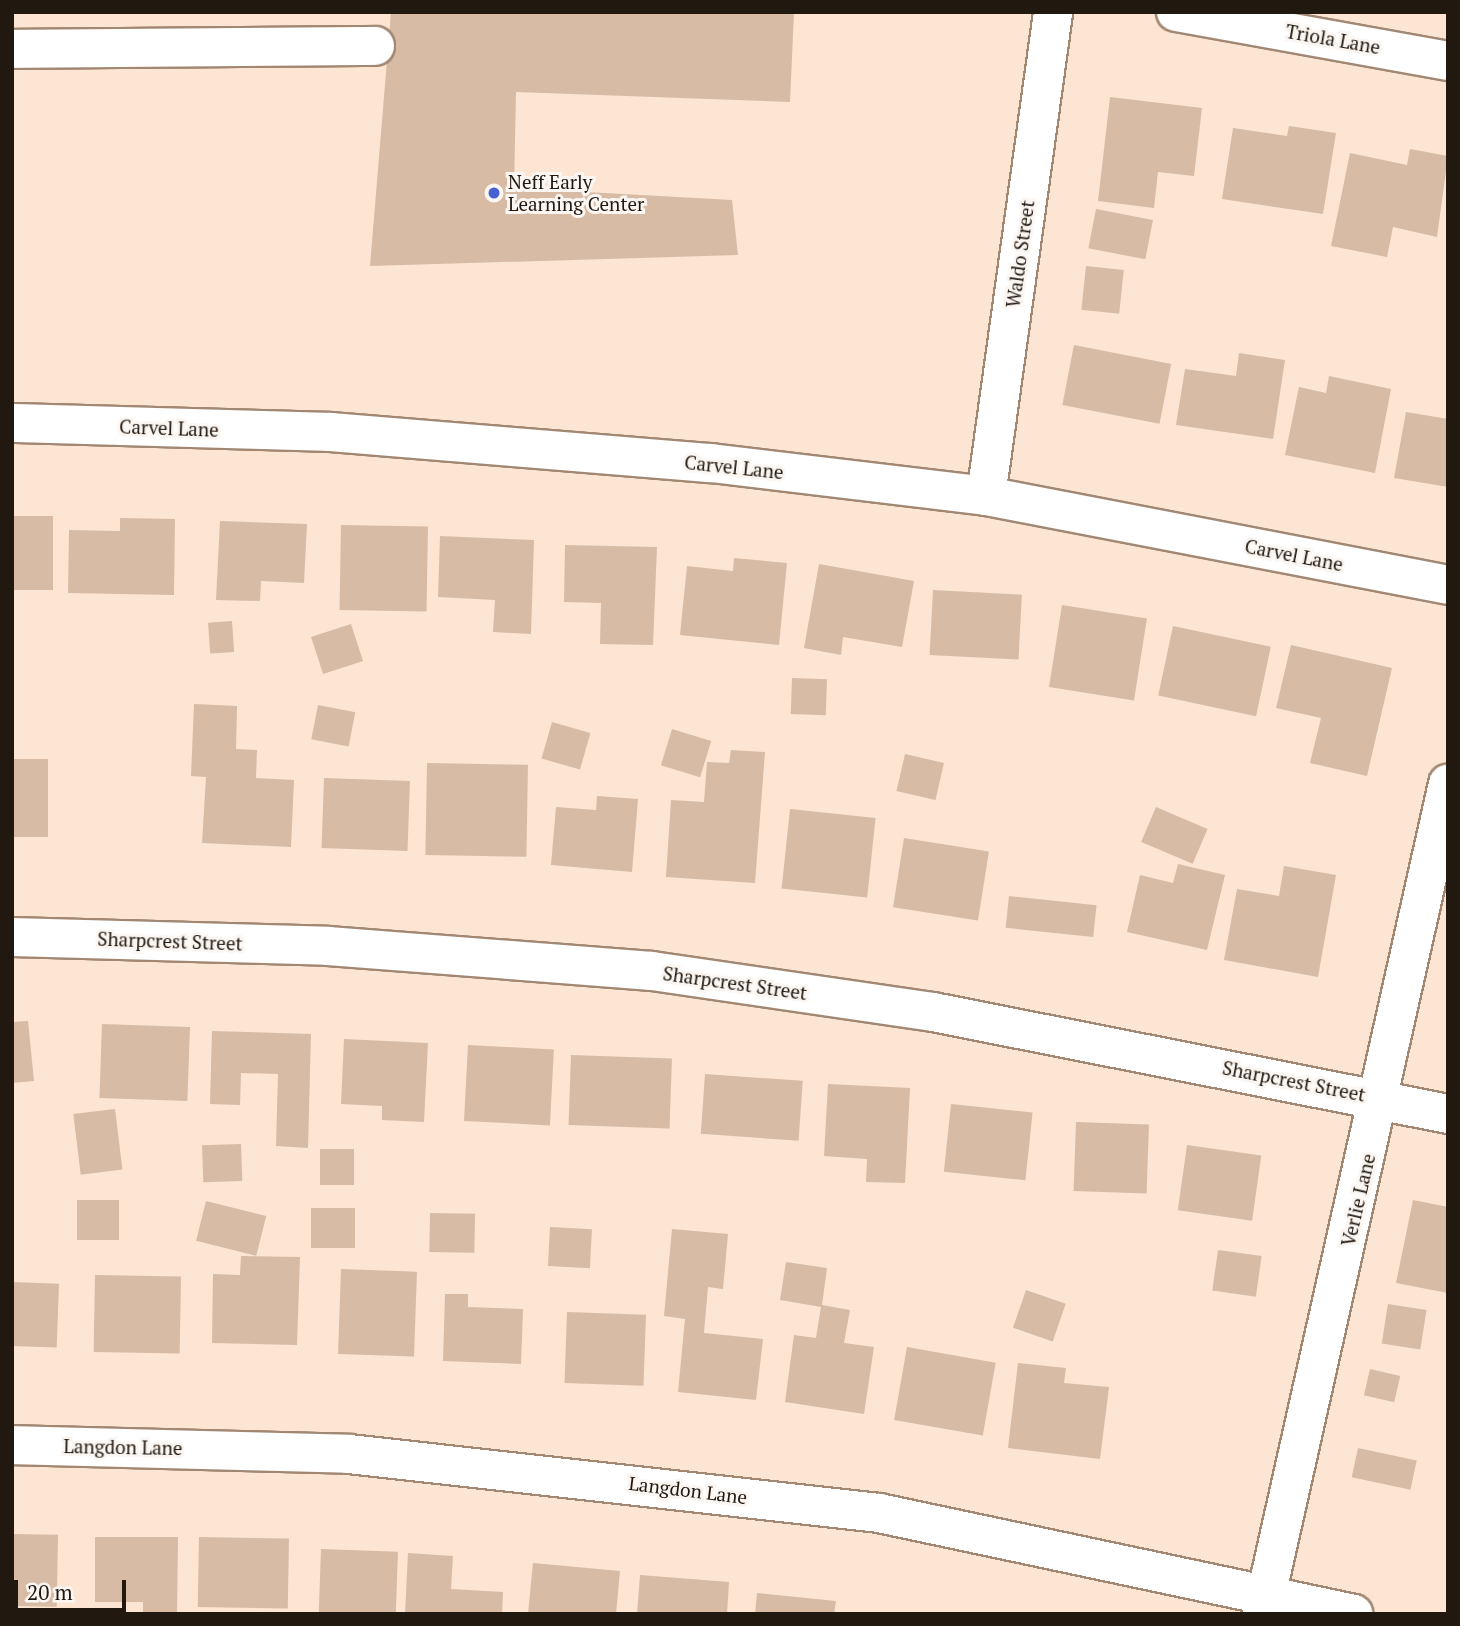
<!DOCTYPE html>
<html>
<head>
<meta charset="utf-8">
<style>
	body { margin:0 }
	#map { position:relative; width:1460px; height:1626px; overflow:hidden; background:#fce5d3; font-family:"PT Serif",serif }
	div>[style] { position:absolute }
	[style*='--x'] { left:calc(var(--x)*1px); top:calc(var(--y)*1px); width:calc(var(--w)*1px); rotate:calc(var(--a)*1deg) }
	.building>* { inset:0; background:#d7bba5; transform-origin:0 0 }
	.roads { filter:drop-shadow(2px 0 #a28873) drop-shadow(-2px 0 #a28873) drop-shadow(0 2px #a28873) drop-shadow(0 -2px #a28873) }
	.minor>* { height:38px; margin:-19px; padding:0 19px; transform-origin:19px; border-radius:19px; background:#fff }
	.dots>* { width:19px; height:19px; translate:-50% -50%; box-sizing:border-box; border:4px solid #fcf6f2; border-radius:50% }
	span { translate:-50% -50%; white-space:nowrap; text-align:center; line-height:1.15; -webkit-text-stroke:6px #fcf6f2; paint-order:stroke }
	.street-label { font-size:19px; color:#211810 }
	.poi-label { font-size:19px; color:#211810 }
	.left { translate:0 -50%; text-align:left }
	.frame { position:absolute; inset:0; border:14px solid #211810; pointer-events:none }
	.scale { position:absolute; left:14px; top:1580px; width:112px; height:32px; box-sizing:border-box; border:4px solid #211810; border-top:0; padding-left:9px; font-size:21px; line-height:24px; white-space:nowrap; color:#211810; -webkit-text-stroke:5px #fcf6f2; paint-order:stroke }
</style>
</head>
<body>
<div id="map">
	<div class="building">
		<i style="clip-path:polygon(391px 12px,794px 12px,790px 102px,516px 92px,514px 188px,732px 200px,738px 255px,370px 266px)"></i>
		<i style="clip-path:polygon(1110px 97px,1202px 108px,1194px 176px,1158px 172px,1154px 208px,1098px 201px)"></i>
		<i style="clip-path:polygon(1289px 126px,1336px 133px,1323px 214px,1222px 199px,1233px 128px,1287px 136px)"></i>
		<i style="clip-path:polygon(1410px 149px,1448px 156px,1437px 237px,1393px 227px,1387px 257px,1331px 246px,1350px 153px,1407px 165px)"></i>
		<i style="left:1096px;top:209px;width:58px;height:40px;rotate:11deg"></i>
		<i style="left:1086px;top:266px;width:38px;height:44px;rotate:6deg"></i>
		<i style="left:1074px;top:345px;width:99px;height:61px;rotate:11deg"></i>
		<i style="clip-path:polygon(1239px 353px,1285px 360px,1273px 439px,1176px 425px,1185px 369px,1236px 376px)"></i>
		<i style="clip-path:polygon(1329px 376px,1391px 389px,1375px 473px,1285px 455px,1299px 387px,1326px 393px)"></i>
		<i style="clip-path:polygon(1406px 412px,1448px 419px,1448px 487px,1394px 478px)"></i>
		<i style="left:12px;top:516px;width:41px;height:74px"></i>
		<i style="clip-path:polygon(120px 518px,175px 519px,174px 595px,68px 593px,69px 530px,120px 531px)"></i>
		<i style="clip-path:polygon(220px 521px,307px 524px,304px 583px,261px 581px,260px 601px,216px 600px)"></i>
		<i style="left:341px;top:525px;width:87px;height:85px;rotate:1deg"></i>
		<i style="clip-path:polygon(440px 536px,534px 540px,531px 634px,493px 632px,495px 600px,438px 597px)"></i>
		<i style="clip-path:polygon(565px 545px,657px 547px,653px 645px,600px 644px,601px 603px,564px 602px)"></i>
		<i style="clip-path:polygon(734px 558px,787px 563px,779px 645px,680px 635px,687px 566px,733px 571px)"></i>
		<i style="clip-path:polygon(819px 564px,914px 581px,902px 647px,843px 637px,841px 655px,804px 648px)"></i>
		<i style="left:933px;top:590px;width:89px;height:65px;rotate:3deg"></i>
		<i style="left:1062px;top:605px;width:86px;height:83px;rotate:9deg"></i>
		<i style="left:232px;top:621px;width:31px;height:24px;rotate:86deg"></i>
		<i style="left:351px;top:624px;width:39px;height:42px;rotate:72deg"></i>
		<i style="left:1173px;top:626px;width:100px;height:71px;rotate:12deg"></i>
		<i style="clip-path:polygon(1291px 645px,1392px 668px,1367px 776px,1310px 763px,1321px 718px,1276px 708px)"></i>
		<i style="left:792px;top:678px;width:35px;height:36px;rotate:2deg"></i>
		<i style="clip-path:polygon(194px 704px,237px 706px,236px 749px,257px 750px,256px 778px,294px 780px,291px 847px,202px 843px,206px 777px,191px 776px)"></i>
		<i style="left:318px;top:705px;width:38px;height:35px;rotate:11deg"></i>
		<i style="left:552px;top:722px;width:40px;height:38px;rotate:16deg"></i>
		<i style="left:672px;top:729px;width:41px;height:38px;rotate:17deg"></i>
		<i style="clip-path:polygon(731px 750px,765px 752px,755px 883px,666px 877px,671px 800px,704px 802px,707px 762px,729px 763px)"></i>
		<i style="left:905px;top:754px;width:40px;height:38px;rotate:13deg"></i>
		<i style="left:12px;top:759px;width:36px;height:78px"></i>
		<i style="left:427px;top:763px;width:101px;height:92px;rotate:1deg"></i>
		<i style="left:324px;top:778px;width:86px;height:70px;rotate:2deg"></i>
		<i style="clip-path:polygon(597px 796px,638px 799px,632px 872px,551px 865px,556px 807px,596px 810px)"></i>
		<i style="left:1156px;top:807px;width:56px;height:38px;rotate:23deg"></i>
		<i style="left:790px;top:809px;width:86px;height:80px;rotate:6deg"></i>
		<i style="left:904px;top:838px;width:86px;height:70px;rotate:9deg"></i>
		<i style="clip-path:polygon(1178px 864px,1225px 875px,1207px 950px,1127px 932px,1140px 875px,1173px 883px)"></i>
		<i style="clip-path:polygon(1284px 866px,1336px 875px,1318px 977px,1224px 960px,1237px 889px,1279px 896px)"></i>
		<i style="left:1009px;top:896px;width:88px;height:32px;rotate:6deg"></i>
		<i style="clip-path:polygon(28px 1021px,34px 1081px,12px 1083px,12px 1022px)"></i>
		<i style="left:102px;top:1024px;width:88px;height:74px;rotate:2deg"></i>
		<i style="clip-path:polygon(212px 1031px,311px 1034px,308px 1148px,276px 1146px,278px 1074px,241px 1073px,240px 1105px,210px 1104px)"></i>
		<i style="clip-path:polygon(344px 1039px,428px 1043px,424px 1122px,382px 1120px,382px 1106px,341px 1104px)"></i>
		<i style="left:468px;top:1045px;width:86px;height:76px;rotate:3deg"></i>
		<i style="left:571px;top:1055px;width:101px;height:70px;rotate:2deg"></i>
		<i style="left:705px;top:1074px;width:98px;height:60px;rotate:4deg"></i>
		<i style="clip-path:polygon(828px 1084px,910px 1088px,905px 1183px,866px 1182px,867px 1159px,824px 1156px)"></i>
		<i style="left:951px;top:1104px;width:82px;height:68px;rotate:6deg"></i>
		<i style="left:115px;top:1109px;width:61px;height:42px;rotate:83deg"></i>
		<i style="left:1076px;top:1122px;width:73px;height:69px;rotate:2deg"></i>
		<i style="left:241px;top:1144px;width:37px;height:39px;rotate:88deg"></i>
		<i style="left:1187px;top:1145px;width:75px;height:66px;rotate:8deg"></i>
		<i style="left:320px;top:1149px;width:34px;height:36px"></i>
		<i style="left:77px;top:1200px;width:42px;height:40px"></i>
		<i style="clip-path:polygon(1413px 1200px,1448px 1207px,1448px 1293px,1396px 1283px)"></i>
		<i style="left:206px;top:1201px;width:62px;height:41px;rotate:14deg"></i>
		<i style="left:311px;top:1208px;width:44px;height:40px"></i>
		<i style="left:430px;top:1213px;width:45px;height:39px;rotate:1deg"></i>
		<i style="left:550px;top:1227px;width:42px;height:39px;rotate:3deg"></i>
		<i style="clip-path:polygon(672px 1229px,728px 1234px,723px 1289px,708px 1287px,704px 1333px,763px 1339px,756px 1400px,678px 1392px,685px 1319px,664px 1316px)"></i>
		<i style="left:1218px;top:1250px;width:44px;height:41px;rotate:8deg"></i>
		<i style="clip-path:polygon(241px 1256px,300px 1257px,297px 1345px,212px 1343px,213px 1274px,240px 1275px)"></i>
		<i style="clip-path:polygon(786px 1262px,827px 1268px,822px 1305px,850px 1310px,844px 1343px,874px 1347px,864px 1414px,785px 1402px,794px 1335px,816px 1338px,821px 1307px,780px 1300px)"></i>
		<i style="left:341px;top:1269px;width:76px;height:85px;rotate:2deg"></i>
		<i style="left:95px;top:1275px;width:86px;height:77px;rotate:1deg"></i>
		<i style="left:12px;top:1282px;width:47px;height:64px;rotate:2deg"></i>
		<i style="left:1026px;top:1290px;width:42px;height:40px;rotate:19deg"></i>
		<i style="clip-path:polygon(445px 1294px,468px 1294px,468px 1307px,523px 1309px,521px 1364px,443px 1361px)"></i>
		<i style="left:1388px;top:1304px;width:39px;height:40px;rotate:9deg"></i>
		<i style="left:567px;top:1312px;width:79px;height:71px;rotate:2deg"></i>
		<i style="left:907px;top:1347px;width:90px;height:74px;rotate:10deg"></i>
		<i style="clip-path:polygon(1018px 1363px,1066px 1368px,1064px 1383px,1109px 1387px,1100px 1459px,1008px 1448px)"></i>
		<i style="left:1370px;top:1369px;width:31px;height:27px;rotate:13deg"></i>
		<i style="left:1358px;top:1448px;width:60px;height:30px;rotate:12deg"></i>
		<i style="left:12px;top:1534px;width:46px;height:72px;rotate:1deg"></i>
		<i style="clip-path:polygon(95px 1537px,178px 1537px,177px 1614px,143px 1614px,143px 1602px,95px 1602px)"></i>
		<i style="left:199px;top:1537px;width:90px;height:70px;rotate:1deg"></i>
		<i style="left:321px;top:1549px;width:77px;height:65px;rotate:2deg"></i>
		<i style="clip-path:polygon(408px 1553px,453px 1556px,451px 1589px,503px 1592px,502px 1614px,405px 1614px)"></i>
		<i style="clip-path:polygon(533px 1563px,620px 1571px,616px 1614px,528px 1614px)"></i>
		<i style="clip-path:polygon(640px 1575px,729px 1582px,727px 1614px,637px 1614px)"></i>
		<i style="clip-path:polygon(757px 1593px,836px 1601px,834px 1614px,755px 1614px)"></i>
	</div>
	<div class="roads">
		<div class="minor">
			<i style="--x:1176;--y:12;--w:276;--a:10.2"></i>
			<i style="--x:12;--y:49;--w:363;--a:-0.5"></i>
			<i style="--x:12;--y:423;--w:319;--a:1.6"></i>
			<i style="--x:331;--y:432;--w:381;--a:4.7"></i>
			<i style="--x:711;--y:463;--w:277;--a:6.8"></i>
			<i style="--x:986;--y:496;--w:470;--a:10.9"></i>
			<i style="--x:986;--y:496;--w:489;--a:-82.1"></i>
			<i style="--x:12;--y:937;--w:316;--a:1.6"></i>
			<i style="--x:328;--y:946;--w:325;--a:4.4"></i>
			<i style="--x:652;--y:971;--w:284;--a:8.3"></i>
			<i style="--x:933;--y:1012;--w:525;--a:11.2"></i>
			<i style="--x:12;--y:1445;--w:337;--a:1.5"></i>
			<i style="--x:349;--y:1454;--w:533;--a:6.35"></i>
			<i style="--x:879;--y:1513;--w:485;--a:12"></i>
			<i style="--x:1262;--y:1614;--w:851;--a:-77.37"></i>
		</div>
	</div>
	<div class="dots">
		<i style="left:494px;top:193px;background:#4760d4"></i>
	</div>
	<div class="street-label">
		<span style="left:1333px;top:39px;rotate:10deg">Triola Lane</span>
		<span style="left:1020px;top:254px;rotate:-82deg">Waldo Street</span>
		<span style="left:169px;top:428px;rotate:2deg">Carvel Lane</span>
		<span style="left:734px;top:467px;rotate:6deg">Carvel Lane</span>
		<span style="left:1294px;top:555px;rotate:11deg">Carvel Lane</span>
		<span style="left:170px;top:941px;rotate:2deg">Sharpcrest Street</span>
		<span style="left:735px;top:983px;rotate:8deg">Sharpcrest Street</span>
		<span style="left:1294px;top:1081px;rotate:11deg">Sharpcrest Street</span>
		<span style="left:1358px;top:1200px;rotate:-77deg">Verlie Lane</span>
		<span style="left:123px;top:1447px;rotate:1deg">Langdon Lane</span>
		<span style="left:688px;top:1490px;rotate:7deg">Langdon Lane</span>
	</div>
	<div class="poi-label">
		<span class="left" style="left:508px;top:193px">Neff Early<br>Learning Center</span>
	</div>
	<div class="frame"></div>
	<div class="scale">20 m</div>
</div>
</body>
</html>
